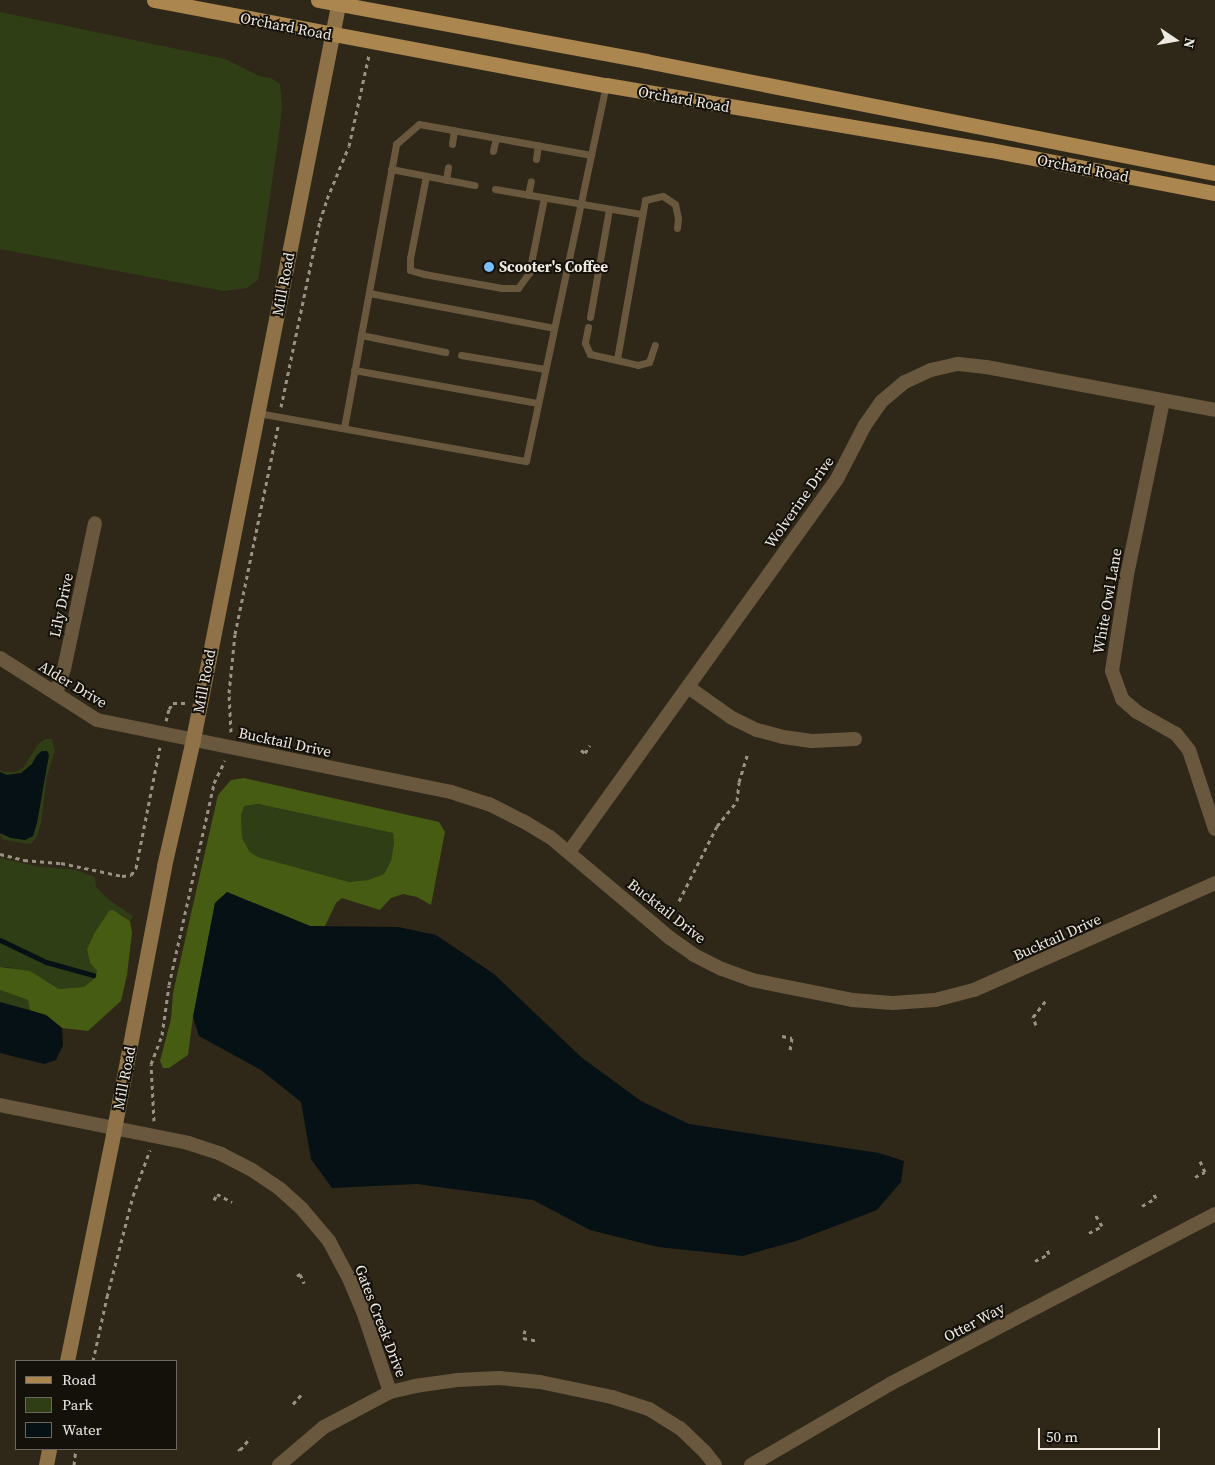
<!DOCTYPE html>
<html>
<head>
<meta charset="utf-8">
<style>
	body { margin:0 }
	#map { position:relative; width:1215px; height:1465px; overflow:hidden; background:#2f2819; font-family:"Source Serif 4",serif }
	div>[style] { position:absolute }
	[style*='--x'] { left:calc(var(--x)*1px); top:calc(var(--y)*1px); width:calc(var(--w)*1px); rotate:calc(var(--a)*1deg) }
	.green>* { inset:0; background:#2f3e15 }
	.forest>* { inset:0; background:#455c12 }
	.water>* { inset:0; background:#051114 }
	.stream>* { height:5px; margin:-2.5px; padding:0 2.5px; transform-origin:2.5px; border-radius:2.5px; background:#051114 }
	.path>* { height:3px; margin-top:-1.5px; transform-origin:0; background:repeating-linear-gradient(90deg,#999387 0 4px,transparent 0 8px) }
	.lane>* { height:7px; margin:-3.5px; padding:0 3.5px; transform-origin:3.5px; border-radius:3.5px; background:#6a583e }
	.street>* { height:14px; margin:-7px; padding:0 7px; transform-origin:7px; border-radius:7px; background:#6a583e }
	.secondary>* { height:15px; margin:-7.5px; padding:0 7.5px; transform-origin:7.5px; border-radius:7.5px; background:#8f7247 }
	.primary>* { height:15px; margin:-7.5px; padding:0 7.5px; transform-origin:7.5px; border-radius:7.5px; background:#ab864e }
	.dots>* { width:14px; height:14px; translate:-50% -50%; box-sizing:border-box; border:2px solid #14110b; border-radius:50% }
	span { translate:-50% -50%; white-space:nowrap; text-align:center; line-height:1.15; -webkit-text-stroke:4px #14110b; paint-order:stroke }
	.street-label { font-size:15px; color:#efeae1 }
	.poi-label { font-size:15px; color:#efeae1; font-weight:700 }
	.left { translate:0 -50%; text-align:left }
	.legend { position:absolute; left:15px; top:1360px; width:162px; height:90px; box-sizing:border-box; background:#14110b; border:1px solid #6c6861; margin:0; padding:6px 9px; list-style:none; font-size:15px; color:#efeae1 }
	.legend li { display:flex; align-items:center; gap:10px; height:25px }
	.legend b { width:25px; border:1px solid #6c6861 }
	.north { position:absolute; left:1150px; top:15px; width:50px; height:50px; -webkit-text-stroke:4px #14110b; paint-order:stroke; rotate:102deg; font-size:14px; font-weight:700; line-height:20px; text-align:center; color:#efeae1 }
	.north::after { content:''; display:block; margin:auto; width:18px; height:22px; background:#efeae1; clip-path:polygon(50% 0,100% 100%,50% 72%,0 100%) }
	.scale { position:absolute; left:1038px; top:1428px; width:122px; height:22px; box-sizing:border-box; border:2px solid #efeae1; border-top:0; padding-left:6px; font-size:15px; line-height:18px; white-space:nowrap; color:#efeae1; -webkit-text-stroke:4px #14110b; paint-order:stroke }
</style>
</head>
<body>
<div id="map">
	<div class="green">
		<i style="clip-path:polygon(0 12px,225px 59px,259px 76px,271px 78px,280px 84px,282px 104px,280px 127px,258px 280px,247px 288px,224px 291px,0 249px)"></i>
		<i style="clip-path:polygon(45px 739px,52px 739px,55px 751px,47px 776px,41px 823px,37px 836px,32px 843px,27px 844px,2px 839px,0 833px,11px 838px,37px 755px,32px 764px,21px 773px,7px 775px,0 772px,0 770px,4px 772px,16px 772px,24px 767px,38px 744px)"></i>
		<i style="clip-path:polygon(257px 804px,393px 833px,394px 843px,391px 861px,384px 874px,368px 880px,349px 882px,258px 857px,250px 852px,242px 838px,241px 816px,244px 806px)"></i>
		<i style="clip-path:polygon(0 858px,35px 866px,76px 870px,95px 877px,96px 887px,108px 899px,133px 916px,130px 921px,121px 914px,109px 911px,95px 932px,87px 949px,90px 963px,97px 971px,95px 978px,84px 987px,59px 989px,47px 981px,9px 967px,0 967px)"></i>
		<i style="clip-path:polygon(0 990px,28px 1000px,30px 1010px,0 1002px)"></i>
	</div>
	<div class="forest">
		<i style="clip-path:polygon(evenodd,244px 778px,439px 822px,445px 832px,431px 905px,417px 897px,403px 894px,391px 898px,380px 910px,342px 898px,336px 903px,325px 926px,310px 926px,227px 892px,215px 903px,193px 1017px,188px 1055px,169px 1068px,163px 1068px,160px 1061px,171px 1019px,173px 993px,218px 795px,231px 780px,244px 778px,258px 804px,393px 833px,394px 843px,391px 861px,384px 874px,368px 880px,349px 882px,258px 857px,250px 852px,242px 838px,241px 816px,244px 806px,258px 804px)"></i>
		<i style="clip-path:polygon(113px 910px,130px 921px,132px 933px,127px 975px,121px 1001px,88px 1031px,62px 1028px,46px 1015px,30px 1010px,28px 1000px,0 990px,0 967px,30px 971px,59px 989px,84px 987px,95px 978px,97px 971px,90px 963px,87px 949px,95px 932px,109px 911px)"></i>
	</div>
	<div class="water">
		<i style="clip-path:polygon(42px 751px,47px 751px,49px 755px,37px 823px,33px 836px,25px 840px,11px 838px,0 833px,0 772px,7px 775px,21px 773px,32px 764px,37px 755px)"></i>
		<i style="clip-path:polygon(227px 892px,310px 926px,398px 927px,436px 935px,494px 974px,581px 1057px,641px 1101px,689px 1124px,879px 1153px,904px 1161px,901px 1182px,877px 1210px,796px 1241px,743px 1256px,658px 1247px,590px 1230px,533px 1200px,417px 1184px,332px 1188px,311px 1159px,301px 1102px,261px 1070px,199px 1036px,193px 1017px,215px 903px)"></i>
		<i style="clip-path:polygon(0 1002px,46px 1015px,62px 1028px,63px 1045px,56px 1060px,44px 1064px,0 1053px)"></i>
	</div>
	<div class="stream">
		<i style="--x:0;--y:940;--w:51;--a:25.6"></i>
		<i style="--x:46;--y:962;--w:49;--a:15.5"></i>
	</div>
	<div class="path">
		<i style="--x:281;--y:407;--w:190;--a:-78.2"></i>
		<i style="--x:320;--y:221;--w:23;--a:-72"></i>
		<i style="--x:327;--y:199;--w:57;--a:-67.5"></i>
		<i style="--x:349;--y:146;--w:93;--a:-77.6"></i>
		<i style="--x:166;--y:721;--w:12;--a:-76"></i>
		<i style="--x:169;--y:709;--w:7;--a:-56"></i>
		<i style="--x:173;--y:703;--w:12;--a:0"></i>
		<i style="--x:231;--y:732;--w:39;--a:-93"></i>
		<i style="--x:229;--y:693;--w:59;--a:-84.2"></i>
		<i style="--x:235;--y:634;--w:212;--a:-78.3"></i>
		<i style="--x:581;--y:750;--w:5;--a:37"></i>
		<i style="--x:585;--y:753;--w:9;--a:-58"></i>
		<i style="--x:0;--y:854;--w:25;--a:14"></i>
		<i style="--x:24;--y:860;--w:37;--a:5"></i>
		<i style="--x:61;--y:863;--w:62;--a:12"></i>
		<i style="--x:122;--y:876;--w:9;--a:-6"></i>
		<i style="--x:131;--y:875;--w:9;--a:-54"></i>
		<i style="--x:136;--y:868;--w:123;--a:-78.8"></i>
		<i style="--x:679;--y:901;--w:84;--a:-63.1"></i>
		<i style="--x:717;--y:826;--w:32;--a:-51"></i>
		<i style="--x:737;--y:801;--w:19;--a:-84"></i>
		<i style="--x:739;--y:782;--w:28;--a:-73"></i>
		<i style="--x:1036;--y:1025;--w:9;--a:-111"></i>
		<i style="--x:1033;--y:1017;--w:24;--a:-52"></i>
		<i style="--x:782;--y:1036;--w:10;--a:11"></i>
		<i style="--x:792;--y:1038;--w:12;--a:99"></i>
		<i style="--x:154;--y:1121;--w:57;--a:-93"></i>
		<i style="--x:151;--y:1064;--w:31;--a:-69"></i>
		<i style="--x:162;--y:1035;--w:50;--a:-82"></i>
		<i style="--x:169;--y:985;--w:207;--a:-77.4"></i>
		<i style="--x:214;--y:783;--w:25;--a:-64"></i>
		<i style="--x:1195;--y:1177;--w:11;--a:-27"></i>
		<i style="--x:1205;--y:1172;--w:12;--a:-114"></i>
		<i style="--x:214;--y:1200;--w:7;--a:-63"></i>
		<i style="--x:217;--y:1194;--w:17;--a:28"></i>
		<i style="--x:1142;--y:1206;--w:16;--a:-30"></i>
		<i style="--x:1156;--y:1198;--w:8;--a:-120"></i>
		<i style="--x:1089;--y:1233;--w:15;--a:-28"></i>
		<i style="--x:1102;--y:1226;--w:16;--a:-120"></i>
		<i style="--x:1035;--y:1261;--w:16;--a:-27"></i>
		<i style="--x:1049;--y:1254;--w:8;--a:-113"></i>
		<i style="--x:297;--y:1276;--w:4;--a:-34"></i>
		<i style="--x:300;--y:1274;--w:10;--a:66"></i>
		<i style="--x:525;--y:1330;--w:8;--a:104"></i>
		<i style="--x:523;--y:1338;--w:15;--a:11"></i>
		<i style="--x:93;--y:1361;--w:66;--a:-77.7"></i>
		<i style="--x:107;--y:1297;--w:104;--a:-75.6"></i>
		<i style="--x:133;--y:1196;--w:49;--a:-69.7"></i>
		<i style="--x:293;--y:1404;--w:15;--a:-48"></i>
		<i style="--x:238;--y:1449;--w:2;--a:27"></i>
		<i style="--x:240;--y:1450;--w:16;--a:-50"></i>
		<i style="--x:74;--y:1465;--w:16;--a:-83"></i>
	</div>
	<div class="lane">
		<i style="--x:452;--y:144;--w:14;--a:-82"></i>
		<i style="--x:493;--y:151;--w:13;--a:-77"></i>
		<i style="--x:536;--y:159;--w:14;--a:-82"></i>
		<i style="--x:391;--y:169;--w:85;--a:10.9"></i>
		<i style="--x:426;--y:176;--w:84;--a:101"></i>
		<i style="--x:410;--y:258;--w:12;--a:90"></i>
		<i style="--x:410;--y:270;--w:15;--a:16"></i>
		<i style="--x:424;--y:274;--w:79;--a:10.2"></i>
		<i style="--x:502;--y:288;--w:16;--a:0"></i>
		<i style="--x:518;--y:288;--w:19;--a:-54"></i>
		<i style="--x:529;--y:273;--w:76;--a:-78.7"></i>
		<i style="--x:446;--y:180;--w:13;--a:-81"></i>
		<i style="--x:495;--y:189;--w:149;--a:9.7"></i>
		<i style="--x:528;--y:195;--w:14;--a:-78"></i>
		<i style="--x:369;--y:293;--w:188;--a:10.7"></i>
		<i style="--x:590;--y:317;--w:110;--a:-80"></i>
		<i style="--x:588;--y:327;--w:16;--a:101"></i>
		<i style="--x:585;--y:343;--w:12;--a:66"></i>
		<i style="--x:590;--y:354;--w:49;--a:12.9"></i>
		<i style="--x:638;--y:365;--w:11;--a:-15"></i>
		<i style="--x:649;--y:362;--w:18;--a:-71"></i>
		<i style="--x:361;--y:335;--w:86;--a:11.4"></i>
		<i style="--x:461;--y:355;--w:85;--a:9.5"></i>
		<i style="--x:617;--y:359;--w:161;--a:-80"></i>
		<i style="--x:645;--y:200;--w:18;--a:-13"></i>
		<i style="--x:663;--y:196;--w:14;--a:34"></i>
		<i style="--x:675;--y:204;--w:14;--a:78"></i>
		<i style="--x:678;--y:218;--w:10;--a:96"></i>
		<i style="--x:354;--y:370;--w:187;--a:10.2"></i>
		<i style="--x:258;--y:413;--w:272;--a:10.2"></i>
		<i style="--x:526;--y:461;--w:384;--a:-78"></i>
		<i style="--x:344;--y:428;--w:289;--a:-79.6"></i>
		<i style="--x:396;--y:144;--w:30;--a:-41"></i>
		<i style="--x:419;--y:124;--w:175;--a:10.2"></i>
	</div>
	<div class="street">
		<i style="--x:1163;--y:401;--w:178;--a:101.7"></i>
		<i style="--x:1127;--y:575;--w:97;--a:98.9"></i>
		<i style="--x:1112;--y:671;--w:30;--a:70"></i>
		<i style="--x:1122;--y:699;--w:20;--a:41"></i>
		<i style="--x:1137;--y:712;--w:45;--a:29.4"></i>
		<i style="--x:1176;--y:734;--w:21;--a:51"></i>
		<i style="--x:1189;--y:750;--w:83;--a:71.8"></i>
		<i style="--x:0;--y:658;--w:115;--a:32.6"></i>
		<i style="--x:97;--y:720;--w:361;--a:11.5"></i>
		<i style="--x:451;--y:792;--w:40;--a:18"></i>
		<i style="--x:489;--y:804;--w:38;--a:27"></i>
		<i style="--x:523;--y:821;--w:31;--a:31"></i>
		<i style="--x:550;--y:837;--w:157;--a:40.1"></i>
		<i style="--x:670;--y:938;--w:29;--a:35"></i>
		<i style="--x:694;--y:955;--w:31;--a:27"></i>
		<i style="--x:722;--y:969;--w:32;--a:20"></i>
		<i style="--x:752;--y:980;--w:102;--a:11.3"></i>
		<i style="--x:852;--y:1000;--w:41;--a:4.2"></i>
		<i style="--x:893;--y:1003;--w:42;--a:-4.1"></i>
		<i style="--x:935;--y:1000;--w:40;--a:-14.4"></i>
		<i style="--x:974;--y:990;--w:264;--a:-23.9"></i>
		<i style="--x:688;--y:687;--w:54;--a:35.2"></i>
		<i style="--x:732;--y:718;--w:28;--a:26"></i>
		<i style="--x:757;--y:730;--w:27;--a:15"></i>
		<i style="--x:783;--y:737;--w:29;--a:8"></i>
		<i style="--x:812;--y:741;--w:43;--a:-2.7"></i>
		<i style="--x:56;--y:693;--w:25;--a:-72"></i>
		<i style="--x:64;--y:669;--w:149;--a:-78"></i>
		<i style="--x:569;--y:852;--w:459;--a:-54.3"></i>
		<i style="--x:837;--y:479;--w:61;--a:-62.6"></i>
		<i style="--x:865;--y:425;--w:29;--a:-55"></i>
		<i style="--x:882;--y:401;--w:30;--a:-40"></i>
		<i style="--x:905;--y:382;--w:29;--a:-25"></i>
		<i style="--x:931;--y:370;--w:28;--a:-13"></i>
		<i style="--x:958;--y:364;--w:28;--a:6"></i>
		<i style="--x:986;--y:367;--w:233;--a:10.6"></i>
		<i style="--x:0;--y:1105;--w:192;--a:11.4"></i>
		<i style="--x:188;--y:1143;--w:35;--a:18"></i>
		<i style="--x:221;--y:1154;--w:35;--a:27"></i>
		<i style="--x:252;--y:1170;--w:34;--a:34"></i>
		<i style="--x:280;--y:1189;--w:30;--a:42"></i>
		<i style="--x:302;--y:1209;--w:42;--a:49.8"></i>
		<i style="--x:329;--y:1241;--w:40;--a:62"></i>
		<i style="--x:348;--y:1276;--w:41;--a:67.2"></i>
		<i style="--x:364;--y:1314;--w:82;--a:71.6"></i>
		<i style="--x:279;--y:1465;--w:59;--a:-40.2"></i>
		<i style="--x:324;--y:1427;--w:75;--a:-27.9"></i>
		<i style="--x:390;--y:1392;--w:26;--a:-13"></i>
		<i style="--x:415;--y:1386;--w:42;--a:-8.1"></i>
		<i style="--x:457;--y:1380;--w:42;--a:-2.7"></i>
		<i style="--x:499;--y:1378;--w:41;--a:5.6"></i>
		<i style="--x:540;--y:1382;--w:74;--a:11.8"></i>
		<i style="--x:612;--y:1397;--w:39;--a:18"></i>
		<i style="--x:649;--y:1409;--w:36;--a:32"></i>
		<i style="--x:680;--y:1428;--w:35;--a:44"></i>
		<i style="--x:705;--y:1452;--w:16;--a:52"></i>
		<i style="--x:751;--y:1465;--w:161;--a:-30.2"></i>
		<i style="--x:890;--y:1384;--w:367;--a:-27.6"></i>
	</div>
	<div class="secondary">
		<i style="--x:67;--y:1361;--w:237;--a:-78.5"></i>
		<i style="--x:114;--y:1129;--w:268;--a:-79.2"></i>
		<i style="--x:164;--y:866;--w:130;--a:-77.1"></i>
		<i style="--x:193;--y:739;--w:753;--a:-78.82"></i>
		<i style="--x:46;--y:1465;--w:16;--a:-79"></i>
	</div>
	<div class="primary">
		<i style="--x:154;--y:0;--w:460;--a:10.7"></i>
		<i style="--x:606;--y:85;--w:390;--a:9.6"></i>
		<i style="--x:991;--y:150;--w:228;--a:10.9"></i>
		<i style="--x:318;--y:0;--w:334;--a:10.5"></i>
		<i style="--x:646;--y:61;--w:580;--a:11.14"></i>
	</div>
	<div class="dots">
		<i style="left:489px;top:267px;background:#78bff8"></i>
	</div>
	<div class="street-label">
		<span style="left:286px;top:26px;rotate:11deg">Orchard Road</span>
		<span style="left:684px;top:99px;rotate:10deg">Orchard Road</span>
		<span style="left:1083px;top:168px;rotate:11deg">Orchard Road</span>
		<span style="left:283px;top:284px;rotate:-79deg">Mill Road</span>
		<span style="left:799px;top:502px;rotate:-55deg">Wolverine Drive</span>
		<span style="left:1107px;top:601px;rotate:-80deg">White Owl Lane</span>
		<span style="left:61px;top:605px;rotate:-78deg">Lily Drive</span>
		<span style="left:204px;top:681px;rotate:-79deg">Mill Road</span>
		<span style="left:73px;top:684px;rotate:31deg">Alder Drive</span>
		<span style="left:285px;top:742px;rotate:12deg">Bucktail Drive</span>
		<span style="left:667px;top:911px;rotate:38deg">Bucktail Drive</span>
		<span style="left:1057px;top:937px;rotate:-24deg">Bucktail Drive</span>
		<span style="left:124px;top:1078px;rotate:-79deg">Mill Road</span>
		<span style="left:381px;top:1321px;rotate:69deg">Gates Creek Drive</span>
		<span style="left:974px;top:1322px;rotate:-28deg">Otter Way</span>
	</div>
	<div class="poi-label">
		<span class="left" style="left:499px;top:267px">Scooter's Coffee</span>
	</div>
	<ul class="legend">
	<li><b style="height:6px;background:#ab864e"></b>Road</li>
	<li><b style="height:14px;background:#2f3e15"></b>Park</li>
	<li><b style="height:14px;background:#051114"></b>Water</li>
	</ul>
	<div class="north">N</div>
	<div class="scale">50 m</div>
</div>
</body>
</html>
